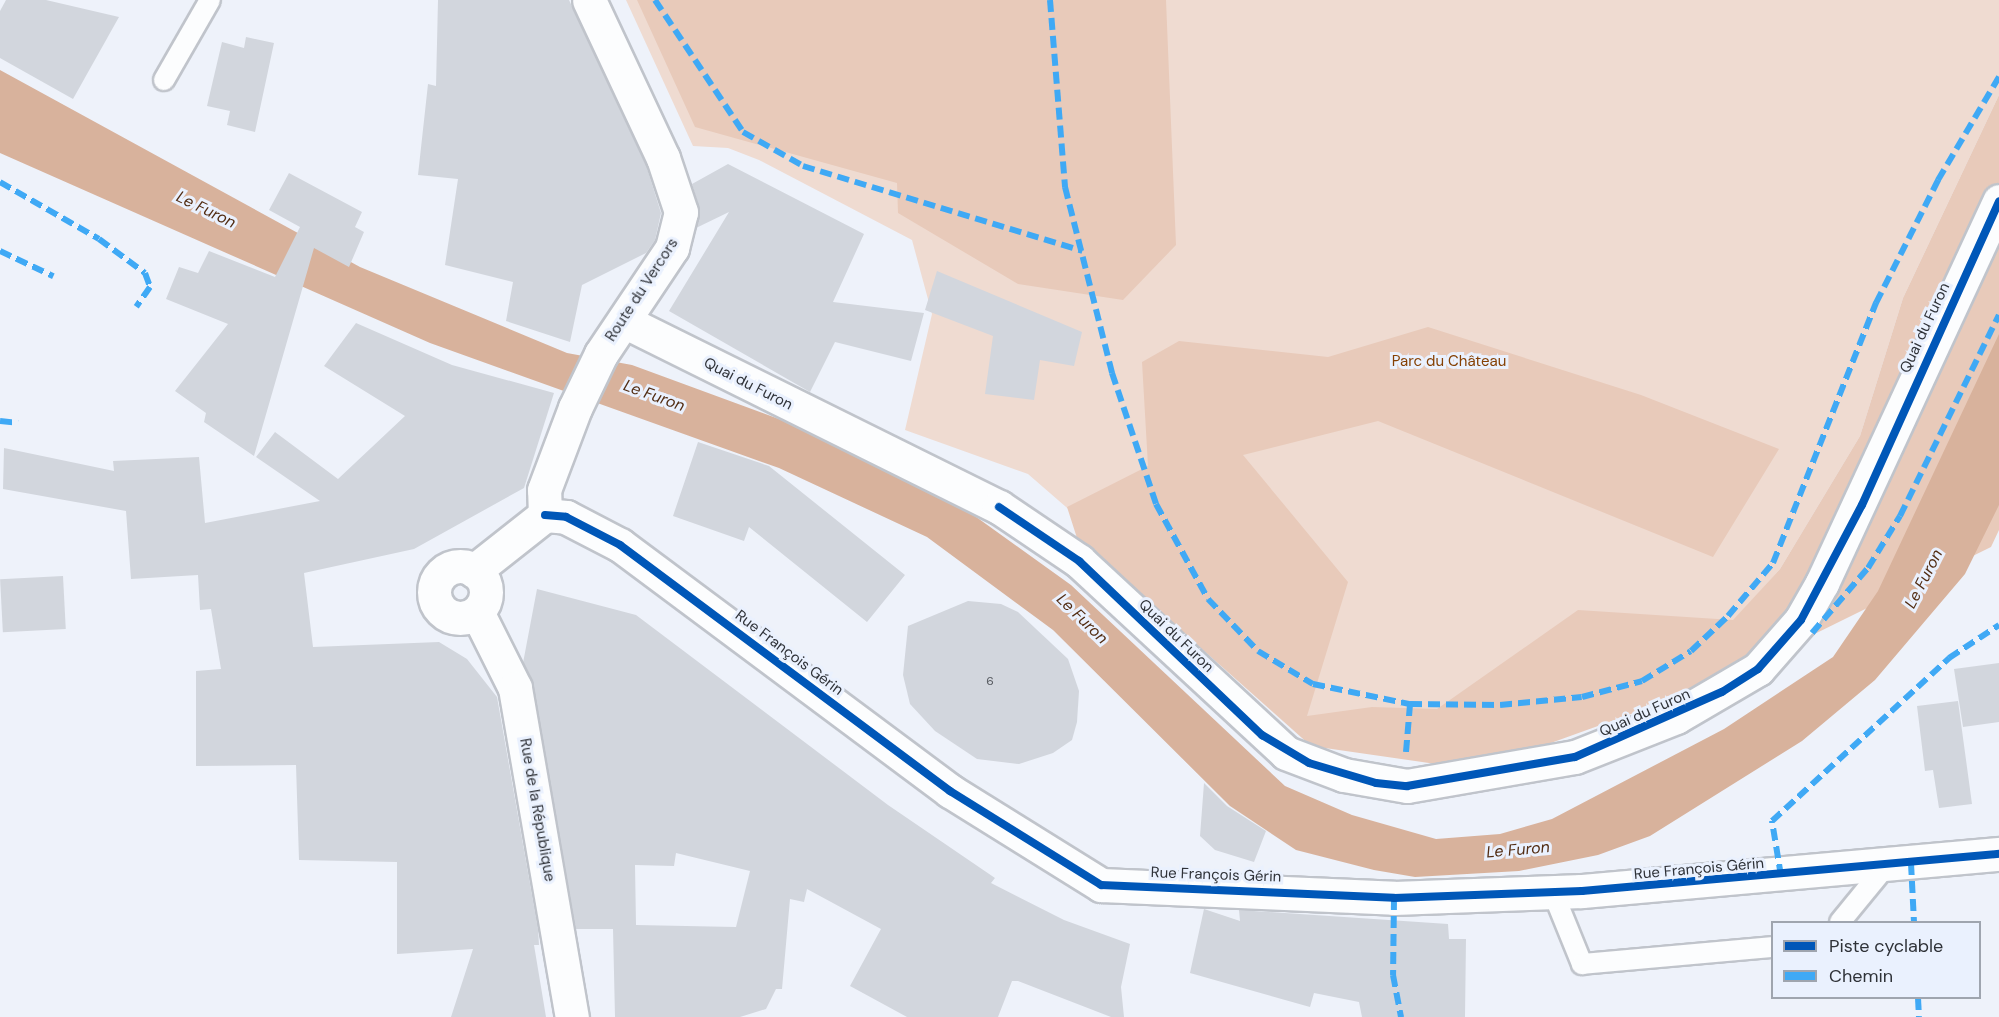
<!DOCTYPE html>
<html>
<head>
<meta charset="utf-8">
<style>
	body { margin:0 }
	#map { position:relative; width:1999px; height:1017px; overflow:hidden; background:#eef2fa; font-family:"DM Sans",sans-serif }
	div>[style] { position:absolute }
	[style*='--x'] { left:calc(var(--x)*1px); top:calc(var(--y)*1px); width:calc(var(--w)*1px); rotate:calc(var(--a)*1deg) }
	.green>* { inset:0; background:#efdbd1 }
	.forest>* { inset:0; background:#e8caba }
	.water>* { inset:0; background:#d8b29c }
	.building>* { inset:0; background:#d2d6dd; transform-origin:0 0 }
	.roads { filter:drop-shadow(2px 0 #c0c4cb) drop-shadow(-2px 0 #c0c4cb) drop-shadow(0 2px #c0c4cb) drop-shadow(0 -2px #c0c4cb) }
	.lane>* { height:20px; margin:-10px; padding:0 10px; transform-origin:10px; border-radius:10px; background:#fcfdfe }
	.street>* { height:33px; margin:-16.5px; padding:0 16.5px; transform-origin:16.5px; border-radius:16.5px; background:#fcfdfe }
	.street>.ring { margin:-16.5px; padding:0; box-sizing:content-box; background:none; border:33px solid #fcfdfe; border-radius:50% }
	.quiet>* { height:6px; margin-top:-3px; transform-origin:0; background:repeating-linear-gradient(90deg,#3fa9f5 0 12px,transparent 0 18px) }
	.cycleway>* { height:8px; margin:-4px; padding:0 4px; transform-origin:4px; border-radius:4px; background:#0057b8 }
	span { translate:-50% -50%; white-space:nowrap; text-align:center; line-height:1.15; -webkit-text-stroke:6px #eaf1fe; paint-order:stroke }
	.number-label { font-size:12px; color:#585b61 }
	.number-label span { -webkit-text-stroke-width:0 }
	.street-label { font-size:15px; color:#2f3238 }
	.park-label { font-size:15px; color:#854004 }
	.water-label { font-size:16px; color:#522c12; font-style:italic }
	.legend { position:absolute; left:1771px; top:921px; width:210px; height:78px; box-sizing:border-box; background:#eaf1fe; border:2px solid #9fa5af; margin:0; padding:8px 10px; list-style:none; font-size:18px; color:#2f3238 }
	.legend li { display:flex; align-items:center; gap:12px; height:30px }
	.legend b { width:30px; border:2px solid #9fa5af }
</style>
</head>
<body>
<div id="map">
	<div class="green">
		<i style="clip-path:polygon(626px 0,1999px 0,1999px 95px,1903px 298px,1860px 436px,1780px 569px,1733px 621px,1445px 742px,1307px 716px,1028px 474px,905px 430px,932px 314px,912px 240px,759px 160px,728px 148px,693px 146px)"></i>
	</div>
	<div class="forest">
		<i style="clip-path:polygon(637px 0,1166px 0,1176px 245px,1123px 300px,1018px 284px,898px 213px,897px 183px,695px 127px)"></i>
		<i style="clip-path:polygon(1999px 95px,1999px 530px,1991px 547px,1709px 686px,1548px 744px,1436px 764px,1311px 746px,1077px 538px,1067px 507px,1148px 466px,1142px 362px,1179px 341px,1328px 357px,1428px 327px,1641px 395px,1779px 449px,1713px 557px,1378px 421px,1243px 455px,1348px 582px,1307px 716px,1372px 707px,1437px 709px,1578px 610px,1733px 620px,1780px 569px,1860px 436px,1903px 298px)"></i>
	</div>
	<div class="water">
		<i style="clip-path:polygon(0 70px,360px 267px,567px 353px,632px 365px,806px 429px,940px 491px,1071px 585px,1285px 786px,1352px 815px,1436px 839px,1500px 834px,1552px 819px,1724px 729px,1833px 657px,1878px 591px,1999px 334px,1999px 505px,1965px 574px,1875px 680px,1802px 741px,1650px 836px,1598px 855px,1519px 871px,1415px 877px,1374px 870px,1296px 850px,1230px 806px,1053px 630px,927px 537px,779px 468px,430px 343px,0 153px)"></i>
	</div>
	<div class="building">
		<i style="clip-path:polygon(6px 0,46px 0,119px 17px,73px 99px,0 58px,0 11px)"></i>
		<i style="clip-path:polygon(438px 0,569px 0,646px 165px,661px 213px,655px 240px,646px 253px,582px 285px,570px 342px,506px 321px,513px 282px,445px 265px,458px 179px,418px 175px,428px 84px,436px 86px)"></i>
		<i style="clip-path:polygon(246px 37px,274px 43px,255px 132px,227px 125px,230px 111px,207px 106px,222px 42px,244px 48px)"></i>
		<i style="clip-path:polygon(728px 164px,864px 234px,833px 302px,924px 313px,911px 361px,835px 342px,810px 392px,669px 311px,729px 212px,696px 228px,699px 207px,692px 184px)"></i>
		<i style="clip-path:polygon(289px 173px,362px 212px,355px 227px,364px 232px,349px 267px,314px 248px,254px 456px,204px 422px,206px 413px,175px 391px,228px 324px,166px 299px,179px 267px,198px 273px,209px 251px,275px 277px,300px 227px,269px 210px)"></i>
		<i style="clip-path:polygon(937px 271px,1082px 332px,1074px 366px,1040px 360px,1034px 400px,985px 394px,993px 336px,925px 310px)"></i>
		<i style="clip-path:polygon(356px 323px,452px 365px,554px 393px,524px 488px,414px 549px,304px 573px,313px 647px,439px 642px,467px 659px,497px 697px,538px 929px,539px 945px,534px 945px,546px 1017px,451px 1017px,473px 949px,397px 954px,397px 862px,299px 860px,296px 765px,196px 766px,196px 671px,221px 669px,211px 609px,200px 610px,198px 575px,131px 579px,126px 511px,3px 489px,4px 448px,114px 471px,113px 461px,199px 457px,205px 523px,320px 501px,256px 457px,275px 432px,338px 479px,405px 416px,324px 366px)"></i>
		<i style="clip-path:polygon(698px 442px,769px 466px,905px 575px,867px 622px,749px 527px,744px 541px,673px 516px)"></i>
		<i style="left:63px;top:576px;width:53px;height:63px;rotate:87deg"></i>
		<i style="clip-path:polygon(evenodd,537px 589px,636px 615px,888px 805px,995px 878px,991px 883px,1064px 920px,1130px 944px,1121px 987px,1124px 1017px,1111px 1017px,1018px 981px,1012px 981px,998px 1017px,907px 1017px,850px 986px,881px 929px,807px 889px,804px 902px,790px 899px,782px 989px,776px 989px,766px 1009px,740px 1017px,615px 1017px,613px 929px,576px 929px,533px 685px,523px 663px,537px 589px,676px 853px,750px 871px,736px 927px,636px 925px,635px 865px,674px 866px,676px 853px)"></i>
		<i style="clip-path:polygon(968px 601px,1001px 604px,1018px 612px,1068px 659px,1079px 691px,1077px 722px,1072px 740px,1053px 753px,1019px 764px,977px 759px,935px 731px,910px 704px,903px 675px,908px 626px)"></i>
		<i style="clip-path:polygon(1999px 663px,1999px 722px,1963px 727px,1954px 669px)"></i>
		<i style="clip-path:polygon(1958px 701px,1972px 804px,1939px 808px,1933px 770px,1925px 771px,1917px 706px)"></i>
		<i style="clip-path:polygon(1204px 783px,1227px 806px,1266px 831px,1254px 862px,1215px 850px,1200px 836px)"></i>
		<i style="clip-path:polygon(1204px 909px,1240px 921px,1239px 910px,1448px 924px,1449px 939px,1466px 939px,1465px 1017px,1362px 1017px,1359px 1002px,1314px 993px,1310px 1007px,1190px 973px)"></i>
	</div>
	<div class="roads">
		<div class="lane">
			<i style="--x:164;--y:80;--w:92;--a:-60.1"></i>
			<i style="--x:1552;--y:890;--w:80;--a:67.9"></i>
			<i style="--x:1582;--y:964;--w:191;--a:-5.1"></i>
			<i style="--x:1840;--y:922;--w:71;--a:-50.7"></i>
		</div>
		<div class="street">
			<i style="--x:624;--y:321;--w:419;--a:26.4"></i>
			<i style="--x:999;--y:507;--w:97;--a:34"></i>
			<i style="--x:1079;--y:561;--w:282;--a:42.8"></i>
			<i style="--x:1286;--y:753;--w:62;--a:20.8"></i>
			<i style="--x:1344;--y:775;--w:64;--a:9.9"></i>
			<i style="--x:1407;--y:786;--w:170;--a:-9.8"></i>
			<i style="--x:1575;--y:757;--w:109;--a:-21.6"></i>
			<i style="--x:1676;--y:717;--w:95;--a:-30.3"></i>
			<i style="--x:1758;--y:669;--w:65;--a:-48.7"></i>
			<i style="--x:1801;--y:620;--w:43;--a:-60.4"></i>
			<i style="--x:1822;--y:583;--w:421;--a:-65.1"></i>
			<i style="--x:545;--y:515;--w:21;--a:5"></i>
			<i style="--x:566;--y:517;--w:61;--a:27.4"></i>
			<i style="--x:620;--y:545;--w:412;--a:36.7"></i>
			<i style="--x:950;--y:791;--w:178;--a:31.9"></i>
			<i style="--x:1101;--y:885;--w:293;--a:2.5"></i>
			<i style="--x:1394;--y:898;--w:188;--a:-2.1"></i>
			<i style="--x:1582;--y:891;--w:419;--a:-5.1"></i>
			<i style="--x:545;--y:515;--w:25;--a:-92"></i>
			<i style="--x:544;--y:490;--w:88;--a:-69.3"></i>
			<i style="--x:575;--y:408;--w:60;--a:-64.3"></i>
			<i style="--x:601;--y:354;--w:128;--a:-56.2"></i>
			<i style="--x:672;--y:248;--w:37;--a:-76"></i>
			<i style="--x:681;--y:212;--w:57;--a:-108.4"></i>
			<i style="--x:663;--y:158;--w:174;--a:-115.1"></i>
			<i class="ring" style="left:434px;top:566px;width:19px;height:19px"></i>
			<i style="--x:474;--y:571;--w:90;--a:-38.3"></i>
			<i style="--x:477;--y:612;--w:85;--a:63.4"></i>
			<i style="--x:515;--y:688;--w:334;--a:80.2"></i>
		</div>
	</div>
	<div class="quiet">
		<i style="--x:655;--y:0;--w:159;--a:56.3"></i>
		<i style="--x:743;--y:132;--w:69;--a:29.5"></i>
		<i style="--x:803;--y:166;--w:292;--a:16.9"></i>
		<i style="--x:1050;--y:0;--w:188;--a:85.4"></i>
		<i style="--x:1065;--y:187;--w:192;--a:75.8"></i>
		<i style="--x:1112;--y:373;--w:138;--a:71.4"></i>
		<i style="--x:1156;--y:504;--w:108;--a:61.3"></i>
		<i style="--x:1208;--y:599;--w:72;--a:46.1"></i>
		<i style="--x:1258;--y:651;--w:64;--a:31"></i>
		<i style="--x:1313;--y:684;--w:99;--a:11.7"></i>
		<i style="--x:1410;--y:704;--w:90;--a:0.6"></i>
		<i style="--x:1500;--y:705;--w:82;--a:-5.6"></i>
		<i style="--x:1582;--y:697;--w:62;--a:-14.9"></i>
		<i style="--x:1642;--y:681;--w:57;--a:-31.5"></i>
		<i style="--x:1691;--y:651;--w:51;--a:-43.4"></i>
		<i style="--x:1728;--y:616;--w:70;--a:-49.7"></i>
		<i style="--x:1773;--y:563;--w:280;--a:-68.4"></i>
		<i style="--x:1876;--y:303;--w:138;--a:-63.2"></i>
		<i style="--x:1938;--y:180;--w:120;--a:-59.4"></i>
		<i style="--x:0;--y:182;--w:114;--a:29.9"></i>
		<i style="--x:99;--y:239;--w:57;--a:36.5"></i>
		<i style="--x:145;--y:273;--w:15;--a:70"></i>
		<i style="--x:150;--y:287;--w:24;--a:125"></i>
		<i style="--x:0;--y:251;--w:59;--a:25.3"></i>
		<i style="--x:0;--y:421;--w:18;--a:6"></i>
		<i style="--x:1812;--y:633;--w:86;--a:-49.3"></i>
		<i style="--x:1868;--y:568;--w:61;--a:-58.4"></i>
		<i style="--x:1900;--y:516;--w:224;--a:-63.8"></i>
		<i style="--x:1406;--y:752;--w:48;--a:-85.2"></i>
		<i style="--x:1911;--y:863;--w:59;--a:87.1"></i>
		<i style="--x:1781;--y:876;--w:56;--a:-99.3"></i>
		<i style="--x:1772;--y:821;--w:241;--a:-42.6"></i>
		<i style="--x:1949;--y:658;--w:60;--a:-33.4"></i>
		<i style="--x:1394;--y:898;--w:77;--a:90.7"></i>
		<i style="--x:1393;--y:975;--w:43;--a:79.2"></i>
		<i style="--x:1918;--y:998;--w:19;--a:87"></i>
	</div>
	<div class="cycleway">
		<i style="--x:999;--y:507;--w:97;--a:34"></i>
		<i style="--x:1079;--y:561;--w:253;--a:43.6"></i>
		<i style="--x:1262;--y:735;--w:55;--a:30.8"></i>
		<i style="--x:1309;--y:763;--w:70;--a:16.6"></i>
		<i style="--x:1376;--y:783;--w:31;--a:6"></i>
		<i style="--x:1407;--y:786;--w:170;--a:-9.8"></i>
		<i style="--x:1575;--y:757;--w:161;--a:-23.9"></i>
		<i style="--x:1722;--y:692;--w:43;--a:-32.6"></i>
		<i style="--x:1758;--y:669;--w:65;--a:-48.7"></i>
		<i style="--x:1801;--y:620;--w:130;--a:-62.1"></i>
		<i style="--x:1862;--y:505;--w:333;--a:-65.7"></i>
		<i style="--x:545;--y:515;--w:21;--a:5"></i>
		<i style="--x:566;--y:517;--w:61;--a:27.4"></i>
		<i style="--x:620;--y:545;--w:412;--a:36.7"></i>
		<i style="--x:950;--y:791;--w:178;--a:31.9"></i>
		<i style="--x:1101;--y:885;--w:293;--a:2.5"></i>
		<i style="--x:1394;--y:898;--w:188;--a:-2.1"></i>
		<i style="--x:1582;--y:891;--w:419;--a:-5.1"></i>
	</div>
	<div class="number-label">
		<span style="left:990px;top:682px">6</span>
	</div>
	<div class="street-label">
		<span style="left:642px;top:290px;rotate:-57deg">Route du Vercors</span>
		<span style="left:1925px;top:328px;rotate:-65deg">Quai du Furon</span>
		<span style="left:748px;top:384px;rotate:27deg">Quai du Furon</span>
		<span style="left:1176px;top:636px;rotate:44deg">Quai du Furon</span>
		<span style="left:789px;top:653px;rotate:37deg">Rue François Gérin</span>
		<span style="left:1645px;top:713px;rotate:-24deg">Quai du Furon</span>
		<span style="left:537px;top:810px;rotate:80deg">Rue de la République</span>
		<span style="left:1699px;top:869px;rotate:-5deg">Rue François Gérin</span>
		<span style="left:1216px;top:875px;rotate:2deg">Rue François Gérin</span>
	</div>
	<div class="park-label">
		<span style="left:1449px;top:362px">Parc du Château</span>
	</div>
	<div class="water-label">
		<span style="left:206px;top:210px;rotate:26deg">Le Furon</span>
		<span style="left:654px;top:396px;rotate:20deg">Le Furon</span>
		<span style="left:1924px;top:579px;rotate:-63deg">Le Furon</span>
		<span style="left:1082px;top:619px;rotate:44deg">Le Furon</span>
		<span style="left:1518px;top:850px;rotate:-5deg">Le Furon</span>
	</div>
	<ul class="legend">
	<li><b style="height:8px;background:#0057b8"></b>Piste cyclable</li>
	<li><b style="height:8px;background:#3fa9f5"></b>Chemin</li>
	</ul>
</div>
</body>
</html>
